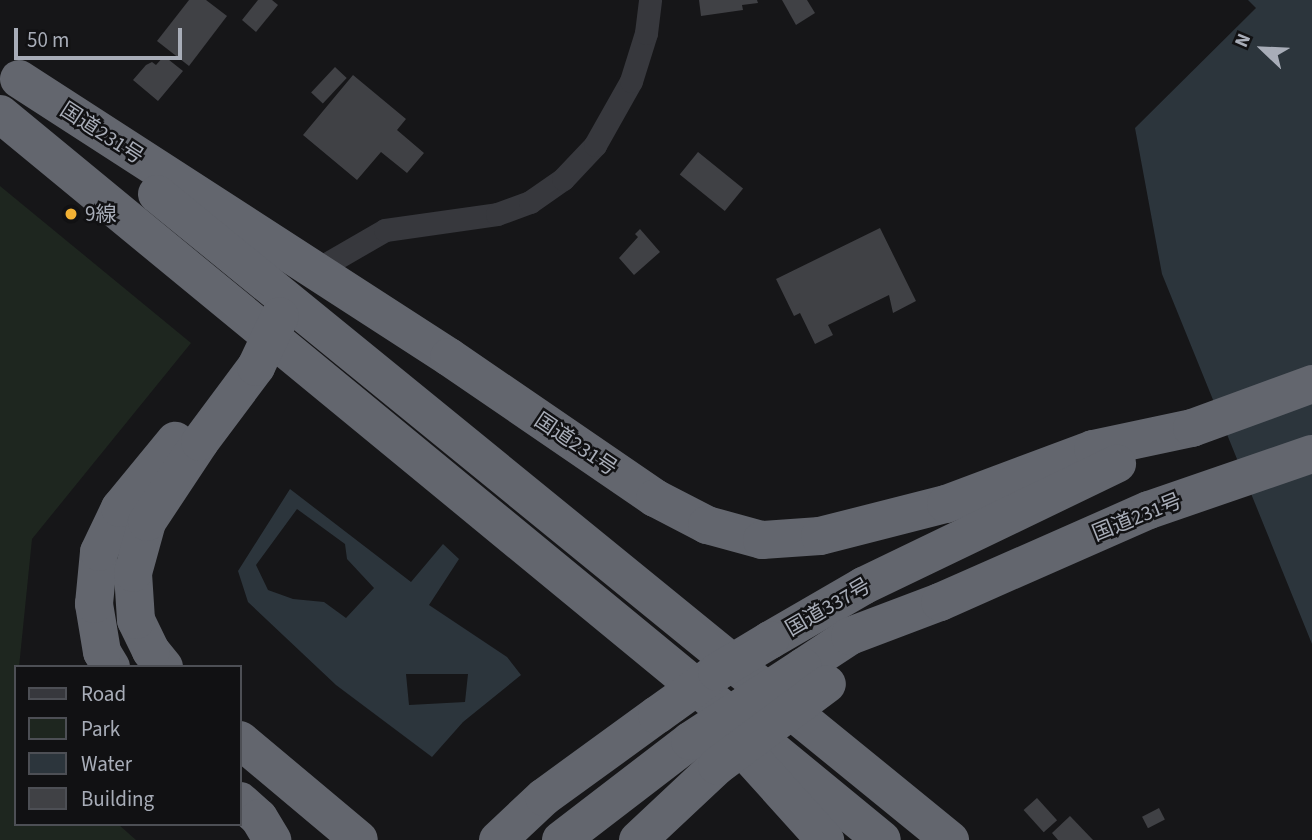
<!DOCTYPE html>
<html>
<head>
<meta charset="utf-8">
<style>
	body { margin:0 }
	#map { position:relative; width:1312px; height:840px; overflow:hidden; background:#161618; font-family:"Source Sans 3","Noto Sans JP",sans-serif }
	div>[style] { position:absolute }
	[style*='--x'] { left:calc(var(--x)*1px); top:calc(var(--y)*1px); width:calc(var(--w)*1px); rotate:calc(var(--a)*1deg) }
	.green>* { inset:0; background:#1e261f }
	.water>* { inset:0; background:#2c353c }
	.building>* { inset:0; background:#404145; transform-origin:0 0 }
	.street>* { height:23px; margin:-11.5px; padding:0 11.5px; transform-origin:11.5px; border-radius:11.5px; background:#37383d }
	.highway>* { height:38px; margin:-19px; padding:0 19px; transform-origin:19px; border-radius:19px; background:#63666e }
	.highway-bridge>* { height:38px; margin:-19px; padding:0 19px; transform-origin:19px; border-radius:19px; background:#63666e }
	.dots>* { width:19px; height:19px; translate:-50% -50%; box-sizing:border-box; border:4px solid #111113; border-radius:50% }
	span { translate:-50% -50%; white-space:nowrap; text-align:center; line-height:1.15; -webkit-text-stroke:5px #111113; paint-order:stroke }
	.street-label { font-size:21px; color:#a8adb8 }
	.poi-label { font-size:21px; color:#a8adb8 }
	.left { translate:0 -50%; text-align:left }
	.legend { position:absolute; left:14px; top:665px; width:228px; height:161px; box-sizing:border-box; background:#111113; border:2px solid #4d4f55; margin:0; padding:9px 12px; list-style:none; font-size:21px; color:#a8adb8 }
	.legend li { display:flex; align-items:center; gap:14px; height:35px }
	.legend b { width:35px; border:2px solid #4d4f55 }
	.north { position:absolute; left:1228px; top:14px; width:70px; height:70px; -webkit-text-stroke:5px #111113; paint-order:stroke; rotate:293deg; font-size:19px; font-weight:700; line-height:28px; text-align:center; color:#a8adb8 }
	.north::after { content:''; display:block; margin:auto; width:24px; height:32px; background:#a8adb8; clip-path:polygon(50% 0,100% 100%,50% 72%,0 100%) }
	.scale { position:absolute; left:14px; top:28px; width:168px; height:32px; box-sizing:border-box; border:4px solid #a8adb8; border-top:0; padding-left:9px; font-size:21px; line-height:24px; white-space:nowrap; color:#a8adb8; -webkit-text-stroke:5px #111113; paint-order:stroke }
</style>
</head>
<body>
<div id="map">
	<div class="green">
		<i style="clip-path:polygon(0 186px,191px 343px,32px 539px,19px 667px,16px 667px,16px 824px,118px 824px,136px 840px,0 840px)"></i>
	</div>
	<div class="water">
		<i style="clip-path:polygon(1248px 0,1312px 0,1312px 644px,1162px 274px,1135px 128px,1256px 8px)"></i>
		<i style="clip-path:polygon(evenodd,290px 489px,411px 582px,443px 544px,459px 559px,429px 605px,507px 657px,521px 675px,463px 722px,432px 757px,336px 685px,248px 602px,238px 571px,290px 489px,297px 509px,345px 544px,347px 559px,374px 588px,346px 618px,324px 602px,293px 599px,268px 590px,256px 565px,297px 509px,290px 489px,406px 674px,468px 674px,465px 702px,409px 705px,406px 674px)"></i>
	</div>
	<div class="building">
		<i style="clip-path:polygon(189px 0,206px 0,227px 16px,189px 66px,157px 41px)"></i>
		<i style="clip-path:polygon(258px 0,272px 0,278px 5px,256px 32px,242px 20px)"></i>
		<i style="clip-path:polygon(699px 0,757px 0,758px 3px,742px 5px,743px 10px,701px 16px)"></i>
		<i style="clip-path:polygon(782px 0,807px 0,815px 13px,796px 25px)"></i>
		<i style="clip-path:polygon(164px 56px,183px 71px,158px 101px,133px 80px,146px 65px,152px 62px,156px 65px)"></i>
		<i style="left:335px;top:67px;width:16px;height:35px;rotate:43deg"></i>
		<i style="clip-path:polygon(353px 75px,406px 119px,397px 130px,424px 153px,407px 173px,381px 152px,357px 180px,303px 135px)"></i>
		<i style="left:698px;top:152px;width:58px;height:29px;rotate:39deg"></i>
		<i style="clip-path:polygon(880px 228px,916px 301px,893px 313px,889px 295px,828px 325px,833px 335px,815px 344px,800px 313px,794px 316px,776px 279px)"></i>
		<i style="clip-path:polygon(640px 229px,660px 252px,634px 275px,619px 258px,638px 237px,635px 234px)"></i>
		<i style="left:1037px;top:798px;width:30px;height:18px;rotate:48deg"></i>
		<i style="left:1159px;top:808px;width:13px;height:19px;rotate:63deg"></i>
		<i style="clip-path:polygon(1070px 816px,1093px 840px,1058px 840px,1052px 833px)"></i>
	</div>
	<div class="street">
		<i style="--x:314;--y:271;--w:82;--a:-30"></i>
		<i style="--x:385;--y:230;--w:113;--a:-8.1"></i>
		<i style="--x:497;--y:214;--w:35;--a:-20"></i>
		<i style="--x:530;--y:202;--w:40;--a:-34.9"></i>
		<i style="--x:563;--y:179;--w:47;--a:-46.7"></i>
		<i style="--x:595;--y:145;--w:73;--a:-60.6"></i>
		<i style="--x:631;--y:81;--w:50;--a:-72.6"></i>
		<i style="--x:646;--y:33;--w:33;--a:-83"></i>
	</div>
	<div class="highway">
		<i style="--x:19;--y:79;--w:512;--a:32.88"></i>
		<i style="--x:449;--y:357;--w:250;--a:34.4"></i>
		<i style="--x:655;--y:498;--w:59;--a:27.4"></i>
		<i style="--x:707;--y:525;--w:57;--a:15.3"></i>
		<i style="--x:762;--y:540;--w:58;--a:-3.9"></i>
		<i style="--x:820;--y:536;--w:130;--a:-14.3"></i>
		<i style="--x:946;--y:504;--w:157;--a:-20.5"></i>
		<i style="--x:1093;--y:449;--w:101;--a:-12"></i>
		<i style="--x:1192;--y:428;--w:128;--a:-20.1"></i>
		<i style="--x:0;--y:114;--w:1142;--a:39.46"></i>
		<i style="--x:157;--y:194;--w:1023;--a:39.17"></i>
		<i style="--x:770;--y:640;--w:108;--a:-30.1"></i>
		<i style="--x:863;--y:586;--w:282;--a:-25.7"></i>
		<i style="--x:111;--y:667;--w:17;--a:-121"></i>
		<i style="--x:102;--y:652;--w:49;--a:-99.5"></i>
		<i style="--x:94;--y:604;--w:52;--a:-84.5"></i>
		<i style="--x:99;--y:552;--w:49;--a:-64.5"></i>
		<i style="--x:120;--y:508;--w:87;--a:-50.6"></i>
		<i style="--x:164;--y:667;--w:21;--a:-129"></i>
		<i style="--x:151;--y:651;--w:34;--a:-116"></i>
		<i style="--x:136;--y:620;--w:47;--a:-93.7"></i>
		<i style="--x:133;--y:573;--w:53;--a:-74.6"></i>
		<i style="--x:147;--y:522;--w:96;--a:-56.5"></i>
		<i style="--x:200;--y:442;--w:94;--a:-53.3"></i>
		<i style="--x:256;--y:367;--w:56;--a:-64.8"></i>
		<i style="--x:803;--y:667;--w:56;--a:-33.4"></i>
		<i style="--x:850;--y:636;--w:96;--a:-20.7"></i>
		<i style="--x:940;--y:602;--w:228;--a:-23.8"></i>
		<i style="--x:1149;--y:510;--w:172;--a:-19"></i>
		<i style="--x:240;--y:740;--w:155;--a:40"></i>
		<i style="--x:753;--y:760;--w:108;--a:48"></i>
		<i style="--x:240;--y:801;--w:25;--a:42"></i>
		<i style="--x:259;--y:818;--w:26;--a:59"></i>
		<i style="--x:498;--y:840;--w:63;--a:-43.1"></i>
		<i style="--x:544;--y:797;--w:140;--a:-36"></i>
		<i style="--x:561;--y:840;--w:163;--a:-37.5"></i>
		<i style="--x:638;--y:840;--w:108;--a:-43.1"></i>
	</div>
	<div class="highway-bridge">
		<i style="--x:657;--y:715;--w:74;--a:-35.6"></i>
		<i style="--x:717;--y:672;--w:62;--a:-31.1"></i>
		<i style="--x:690;--y:741;--w:135;--a:-33.2"></i>
		<i style="--x:717;--y:766;--w:137;--a:-36.7"></i>
	</div>
	<div class="dots">
		<i style="left:71px;top:214px;background:#f2b134"></i>
	</div>
	<div class="street-label">
		<span style="left:102px;top:133px;rotate:33deg">国道231号</span>
		<span style="left:576px;top:444px;rotate:34deg">国道231号</span>
		<span style="left:1137px;top:517px;rotate:-22deg">国道231号</span>
		<span style="left:828px;top:607px;rotate:-30deg">国道337号</span>
	</div>
	<div class="poi-label">
		<span class="left" style="left:85px;top:214px">9線</span>
	</div>
	<ul class="legend">
	<li><b style="height:9px;background:#37383d"></b>Road</li>
	<li><b style="height:19px;background:#1e261f"></b>Park</li>
	<li><b style="height:19px;background:#2c353c"></b>Water</li>
	<li><b style="height:19px;background:#404145"></b>Building</li>
	</ul>
	<div class="north">N</div>
	<div class="scale">50 m</div>
</div>
</body>
</html>
